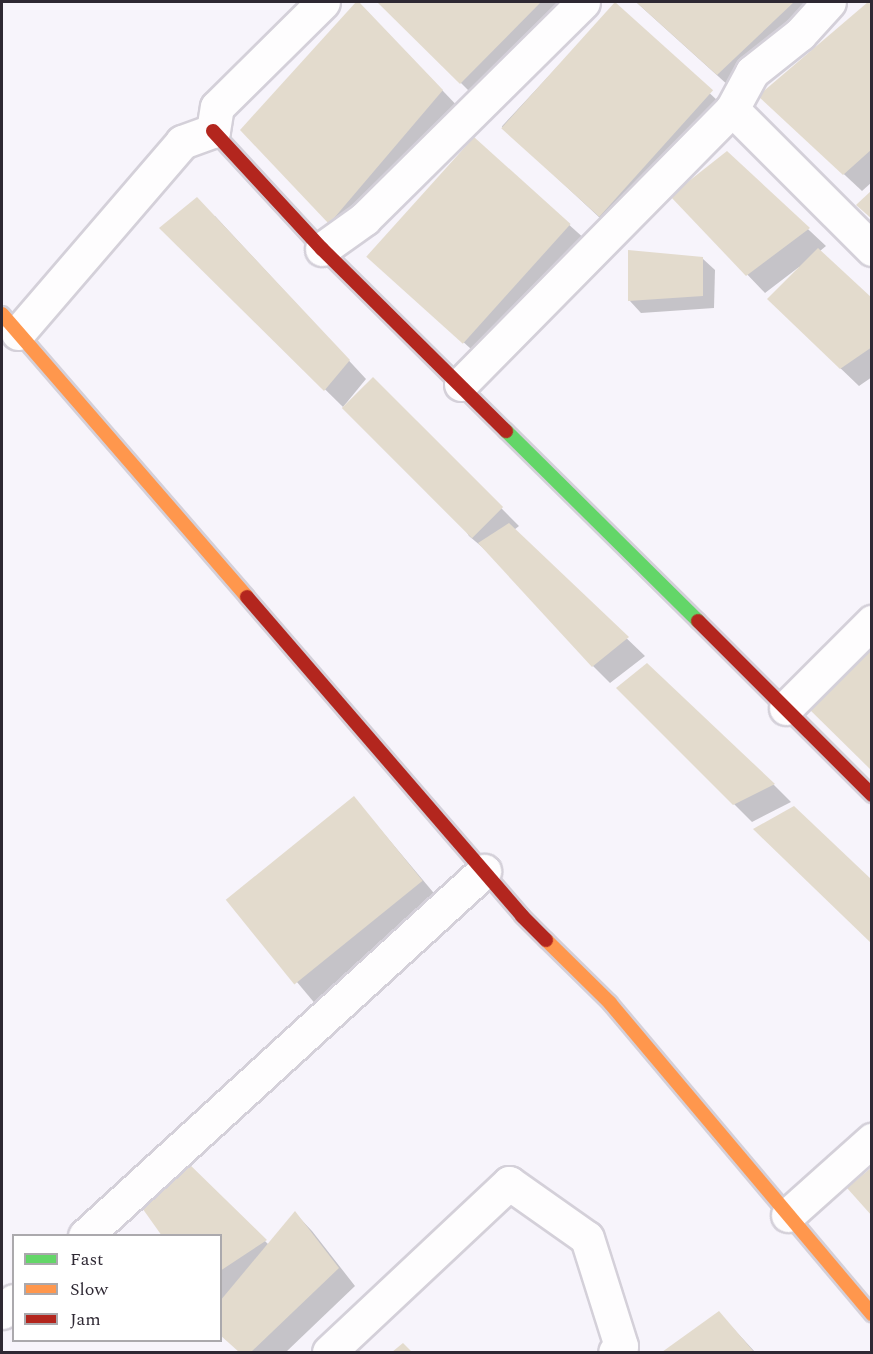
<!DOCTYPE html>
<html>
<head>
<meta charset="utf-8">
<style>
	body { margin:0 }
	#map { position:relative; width:873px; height:1354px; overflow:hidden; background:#f7f4fb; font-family:Spectral,serif }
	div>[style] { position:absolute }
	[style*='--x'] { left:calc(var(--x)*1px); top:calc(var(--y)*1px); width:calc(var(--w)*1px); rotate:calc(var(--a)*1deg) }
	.shadow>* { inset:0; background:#0003; transform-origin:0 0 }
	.building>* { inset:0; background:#e3dbcd; transform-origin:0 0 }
	.roads { filter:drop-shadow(2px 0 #d4d0d9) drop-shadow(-2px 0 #d4d0d9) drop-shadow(0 2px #d4d0d9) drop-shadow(0 -2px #d4d0d9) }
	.street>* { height:33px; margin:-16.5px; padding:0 16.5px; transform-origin:16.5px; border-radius:16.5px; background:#fefdfe }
	.fast>* { height:14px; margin:-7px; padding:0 7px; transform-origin:7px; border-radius:7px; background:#63d668 }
	.slow>* { height:14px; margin:-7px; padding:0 7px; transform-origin:7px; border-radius:7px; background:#ff974d }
	.jam>* { height:14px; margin:-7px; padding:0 7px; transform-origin:7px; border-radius:7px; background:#b3261e }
	span { translate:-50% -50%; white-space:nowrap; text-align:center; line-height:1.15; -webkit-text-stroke:5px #fff; paint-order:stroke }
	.frame { position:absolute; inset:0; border:3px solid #2e2833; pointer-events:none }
	.legend { position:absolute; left:12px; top:1234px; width:210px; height:108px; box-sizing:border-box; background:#fff; border:2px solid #aba9ad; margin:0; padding:8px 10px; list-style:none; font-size:18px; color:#2e2833 }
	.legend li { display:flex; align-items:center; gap:12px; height:30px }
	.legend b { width:30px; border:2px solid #aba9ad }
</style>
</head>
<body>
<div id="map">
	<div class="shadow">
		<i style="clip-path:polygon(358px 2px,464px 113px,351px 244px,242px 130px)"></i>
		<i style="clip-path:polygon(380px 2px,584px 2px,482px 104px)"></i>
		<i style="clip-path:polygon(636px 2px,838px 2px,740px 96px)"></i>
		<i style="clip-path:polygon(872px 2px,872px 182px,862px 191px,760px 96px)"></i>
		<i style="left:615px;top:5px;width:161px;height:166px;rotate:43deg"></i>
		<i style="left:475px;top:140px;width:159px;height:158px;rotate:42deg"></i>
		<i style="clip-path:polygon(727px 153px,826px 246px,820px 251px,872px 300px,872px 377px,859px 386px,787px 317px,799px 267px,765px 293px,672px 196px)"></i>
		<i style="clip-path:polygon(215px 216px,366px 379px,343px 407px,161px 228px)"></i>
		<i style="clip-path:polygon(702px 258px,715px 270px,714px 308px,641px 313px,629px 300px)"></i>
		<i style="clip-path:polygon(373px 379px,519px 526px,514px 530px,645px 656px,610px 683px,593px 666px,488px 552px,469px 536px)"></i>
		<i style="clip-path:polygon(647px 665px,774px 785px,791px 802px,752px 822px,618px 688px)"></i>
		<i style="left:354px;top:798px;width:132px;height:162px;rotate:50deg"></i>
		<i style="clip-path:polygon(185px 1162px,269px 1245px,295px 1213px,312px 1231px,355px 1286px,286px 1352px,240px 1352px,220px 1334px,220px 1236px)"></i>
		<i style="clip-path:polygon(719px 1313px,755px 1352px,664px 1352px)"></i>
	</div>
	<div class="building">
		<i style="clip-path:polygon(356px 2px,359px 2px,443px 90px,329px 224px,240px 130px)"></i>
		<i style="clip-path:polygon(377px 2px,541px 2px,460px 84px)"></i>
		<i style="left:615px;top:2px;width:132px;height:170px;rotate:42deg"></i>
		<i style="clip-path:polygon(636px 2px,794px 2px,717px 75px)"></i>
		<i style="clip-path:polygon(868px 2px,872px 2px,872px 149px,843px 175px,758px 96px)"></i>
		<i style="left:474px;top:137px;width:130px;height:161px;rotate:42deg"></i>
		<i style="clip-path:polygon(727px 151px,810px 228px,746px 276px,670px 196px)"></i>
		<i style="clip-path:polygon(872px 190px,872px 219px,856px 205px)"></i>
		<i style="clip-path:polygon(197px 197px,350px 360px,324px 391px,159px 228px)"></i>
		<i style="clip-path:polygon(818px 248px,872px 298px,872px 347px,840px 369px,767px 299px)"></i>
		<i style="clip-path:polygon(628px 250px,703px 257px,703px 296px,628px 301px)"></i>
		<i style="left:373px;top:377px;width:184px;height:44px;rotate:45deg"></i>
		<i style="clip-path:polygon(509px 523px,629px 637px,592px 667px,478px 543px)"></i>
		<i style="clip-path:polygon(872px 644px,872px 771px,807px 707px)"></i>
		<i style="clip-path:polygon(647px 663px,775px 784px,733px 805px,616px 688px)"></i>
		<i style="left:354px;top:796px;width:109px;height:165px;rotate:51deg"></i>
		<i style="clip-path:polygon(794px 806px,872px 880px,872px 944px,753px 829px)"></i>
		<i style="clip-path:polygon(185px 1160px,267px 1240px,220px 1271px,220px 1236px,162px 1236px,140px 1205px)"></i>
		<i style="clip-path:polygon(872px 1167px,872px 1216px,847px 1188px)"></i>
		<i style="clip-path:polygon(295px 1211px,339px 1268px,251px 1352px,239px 1352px,220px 1335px,220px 1301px)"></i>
		<i style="clip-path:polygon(719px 1311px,754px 1352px,662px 1352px)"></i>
		<i style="clip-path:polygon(403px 1343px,412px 1352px,392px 1352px)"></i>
	</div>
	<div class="roads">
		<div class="street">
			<i style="--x:732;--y:109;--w:198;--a:45"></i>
			<i style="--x:322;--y:249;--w:52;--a:-35.5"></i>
			<i style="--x:364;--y:219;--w:308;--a:-44.7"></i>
			<i style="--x:18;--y:333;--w:252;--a:-49.3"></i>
			<i style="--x:182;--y:142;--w:33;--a:-20"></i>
			<i style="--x:213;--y:131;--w:24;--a:-81"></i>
			<i style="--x:217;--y:107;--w:149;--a:-44.7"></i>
			<i style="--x:461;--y:384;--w:386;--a:-45.4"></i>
			<i style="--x:732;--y:109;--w:42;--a:-61.6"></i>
			<i style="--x:752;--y:72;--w:61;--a:-38.4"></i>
			<i style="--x:800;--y:34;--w:43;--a:-47.8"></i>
			<i style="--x:786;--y:708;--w:122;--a:-45"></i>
			<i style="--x:788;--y:1215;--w:113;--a:-41.8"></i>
			<i style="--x:85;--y:1236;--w:541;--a:-42.45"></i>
			<i style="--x:2;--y:1312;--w:16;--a:-43"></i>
			<i style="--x:329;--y:1352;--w:247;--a:-43.2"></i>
			<i style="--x:509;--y:1183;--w:95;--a:35.2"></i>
			<i style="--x:587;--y:1238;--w:113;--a:72.5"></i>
			<i style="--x:621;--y:1346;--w:8;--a:135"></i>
		</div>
		<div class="fast">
			<i style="--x:506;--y:431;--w:270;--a:44.7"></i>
		</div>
		<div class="slow">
			<i style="--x:2;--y:314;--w:374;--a:49.1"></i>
			<i style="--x:546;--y:940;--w:90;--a:44.5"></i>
			<i style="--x:610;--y:1003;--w:407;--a:49.9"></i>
		</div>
		<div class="jam">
			<i style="--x:213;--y:131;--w:161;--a:47.3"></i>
			<i style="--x:322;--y:249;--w:259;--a:44.7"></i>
			<i style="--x:247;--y:597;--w:421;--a:49.2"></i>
			<i style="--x:522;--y:916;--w:34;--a:45"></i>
			<i style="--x:698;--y:621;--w:246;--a:45"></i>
		</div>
	</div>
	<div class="frame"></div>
	<ul class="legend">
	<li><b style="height:8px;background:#63d668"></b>Fast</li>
	<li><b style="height:8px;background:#ff974d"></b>Slow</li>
	<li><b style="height:8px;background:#b3261e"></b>Jam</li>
	</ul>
</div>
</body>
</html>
